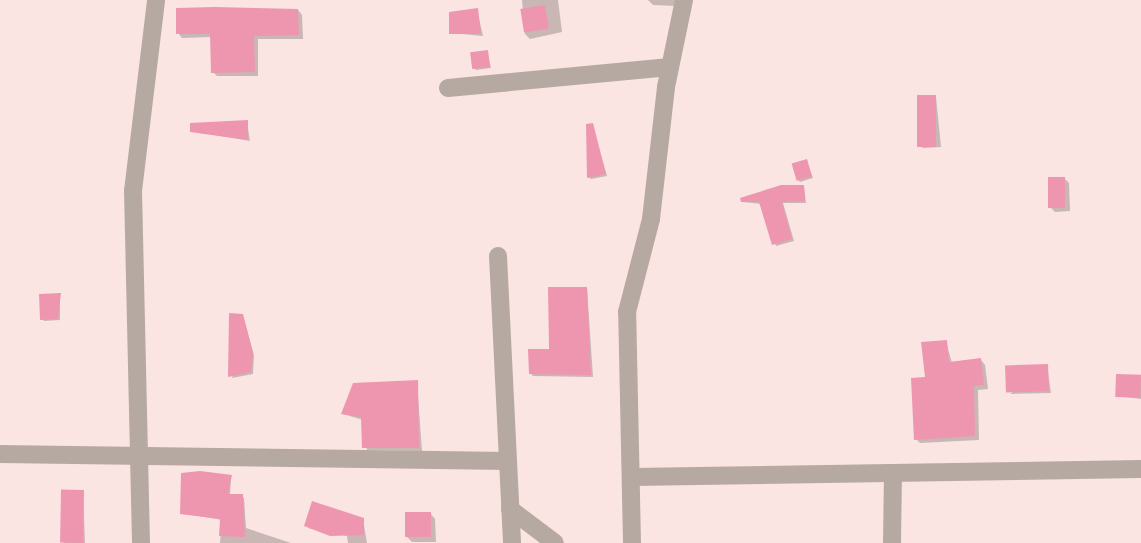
<!DOCTYPE html>
<html>
<head>
<meta charset="utf-8">
<style>
	body { margin:0 }
	#map { position:relative; width:1141px; height:543px; overflow:hidden; background:#fbe5e3; font-family:"Fira Sans Condensed",sans-serif }
	div>[style] { position:absolute }
	[style*='--x'] { left:calc(var(--x)*1px); top:calc(var(--y)*1px); width:calc(var(--w)*1px); rotate:calc(var(--a)*1deg) }
	.shadow>* { inset:0; background:#0003 }
	.building>* { inset:0; background:#ee95af; transform-origin:0 0 }
	.street>* { height:18px; margin:-9px; padding:0 9px; transform-origin:9px; border-radius:9px; background:#b6a9a2 }
	span { translate:-50% -50%; white-space:nowrap; text-align:center; line-height:1.15; -webkit-text-stroke:5px #fff; paint-order:stroke }
</style>
</head>
<body>
<div id="map">
	<div class="shadow">
		<i style="clip-path:polygon(522px 0,558px 0,562px 32px,530px 39px,525px 34px)"></i>
		<i style="clip-path:polygon(648px 0,677px 0,677px 6px,653px 5px)"></i>
		<i style="clip-path:polygon(298px 10px,302px 15px,303px 39px,258px 39px,258px 76px,217px 76px,213px 72px,212px 37px,182px 38px,178px 33px)"></i>
		<i style="clip-path:polygon(477px 10px,483px 36px,451px 33px)"></i>
		<i style="clip-path:polygon(487px 52px,491px 68px,476px 70px,474px 68px)"></i>
		<i style="clip-path:polygon(936px 97px,941px 147px,923px 148px,920px 146px)"></i>
		<i style="clip-path:polygon(247px 122px,250px 141px,191px 131px)"></i>
		<i style="clip-path:polygon(592px 125px,607px 176px,591px 179px,589px 177px)"></i>
		<i style="clip-path:polygon(806px 161px,813px 178px,800px 182px,798px 180px)"></i>
		<i style="clip-path:polygon(1065px 179px,1069px 183px,1070px 211px,1055px 212px,1051px 208px)"></i>
		<i style="clip-path:polygon(804px 187px,806px 203px,783px 203px,794px 241px,776px 246px,762px 204px,743px 202px)"></i>
		<i style="clip-path:polygon(587px 288px,593px 377px,533px 376px,531px 374px,551px 350px)"></i>
		<i style="clip-path:polygon(60px 295px,60px 320px,44px 321px,42px 319px)"></i>
		<i style="clip-path:polygon(243px 316px,254px 355px,253px 374px,232px 378px)"></i>
		<i style="clip-path:polygon(946px 342px,952px 363px,981px 360px,985px 365px,988px 389px,978px 390px,979px 440px,920px 443px,916px 439px,927px 379px)"></i>
		<i style="clip-path:polygon(1047px 366px,1051px 393px,1010px 394px)"></i>
		<i style="clip-path:polygon(1141px 377px,1141px 399px,1117px 396px)"></i>
		<i style="clip-path:polygon(417px 382px,422px 451px,367px 450px,363px 420px,343px 414px)"></i>
		<i style="clip-path:polygon(231px 477px,230px 496px,244px 498px,246px 528px,291px 543px,220px 543px,222px 520px,182px 513px)"></i>
		<i style="clip-path:polygon(83px 492px,85px 543px,64px 543px)"></i>
		<i style="clip-path:polygon(430px 513px,435px 519px,436px 542px,412px 542px,407px 537px)"></i>
		<i style="clip-path:polygon(363px 519px,367px 543px,348px 543px,347px 536px,308px 528px)"></i>
	</div>
	<div class="building">
		<i style="left:545px;top:5px;width:24px;height:25px;rotate:81deg"></i>
		<i style="clip-path:polygon(215px 7px,298px 9px,299px 35px,254px 36px,255px 72px,211px 73px,210px 34px,176px 34px,176px 8px)"></i>
		<i style="clip-path:polygon(478px 8px,481px 34px,449px 34px,449px 12px)"></i>
		<i style="left:488px;top:50px;width:17px;height:18px;rotate:83deg"></i>
		<i style="left:917px;top:95px;width:19px;height:52px"></i>
		<i style="clip-path:polygon(248px 120px,248px 140px,190px 132px,190px 123px)"></i>
		<i style="clip-path:polygon(593px 123px,606px 174px,587px 178px,586px 124px)"></i>
		<i style="left:807px;top:159px;width:18px;height:16px;rotate:74deg"></i>
		<i style="left:1048px;top:177px;width:17px;height:31px"></i>
		<i style="clip-path:polygon(781px 185px,804px 185px,805px 201px,782px 202px,792px 239px,772px 245px,759px 202px,741px 202px,740px 198px)"></i>
		<i style="clip-path:polygon(548px 287px,587px 287px,591px 375px,529px 374px,528px 349px,549px 349px)"></i>
		<i style="clip-path:polygon(61px 293px,58px 319px,40px 320px,39px 294px)"></i>
		<i style="clip-path:polygon(229px 313px,243px 314px,253px 353px,251px 372px,228px 377px)"></i>
		<i style="clip-path:polygon(947px 340px,949px 362px,981px 358px,984px 385px,974px 386px,975px 436px,914px 440px,911px 378px,925px 377px,921px 342px)"></i>
		<i style="left:1048px;top:364px;width:27px;height:43px;rotate:88deg"></i>
		<i style="left:1116px;top:374px;width:25px;height:23px;rotate:2deg"></i>
		<i style="clip-path:polygon(418px 380px,419px 448px,362px 448px,361px 417px,341px 414px,353px 383px)"></i>
		<i style="clip-path:polygon(200px 471px,232px 475px,228px 494px,243px 494px,245px 537px,219px 536px,220px 519px,180px 514px,181px 473px)"></i>
		<i style="left:84px;top:490px;width:53px;height:23px;rotate:91deg"></i>
		<i style="clip-path:polygon(312px 501px,364px 518px,364px 535px,330px 536px,304px 526px)"></i>
		<i style="left:431px;top:512px;width:25px;height:26px;rotate:90deg"></i>
	</div>
	<div class="street">
		<i style="--x:448;--y:88;--w:223;--a:-5.4"></i>
		<i style="--x:498;--y:256;--w:287;--a:87.2"></i>
		<i style="--x:0;--y:454;--w:508;--a:0.79"></i>
		<i style="--x:631;--y:477;--w:510;--a:-0.9"></i>
		<i style="--x:510;--y:509;--w:56;--a:37.1"></i>
		<i style="--x:141;--y:543;--w:352;--a:-91.3"></i>
		<i style="--x:133;--y:191;--w:192;--a:-83.1"></i>
		<i style="--x:632;--y:543;--w:231;--a:-91.2"></i>
		<i style="--x:627;--y:312;--w:96;--a:-75.5"></i>
		<i style="--x:651;--y:219;--w:133;--a:-83.5"></i>
		<i style="--x:666;--y:87;--w:89;--a:-78.3"></i>
		<i style="--x:892;--y:543;--w:69;--a:-89.2"></i>
	</div>
</div>
</body>
</html>
